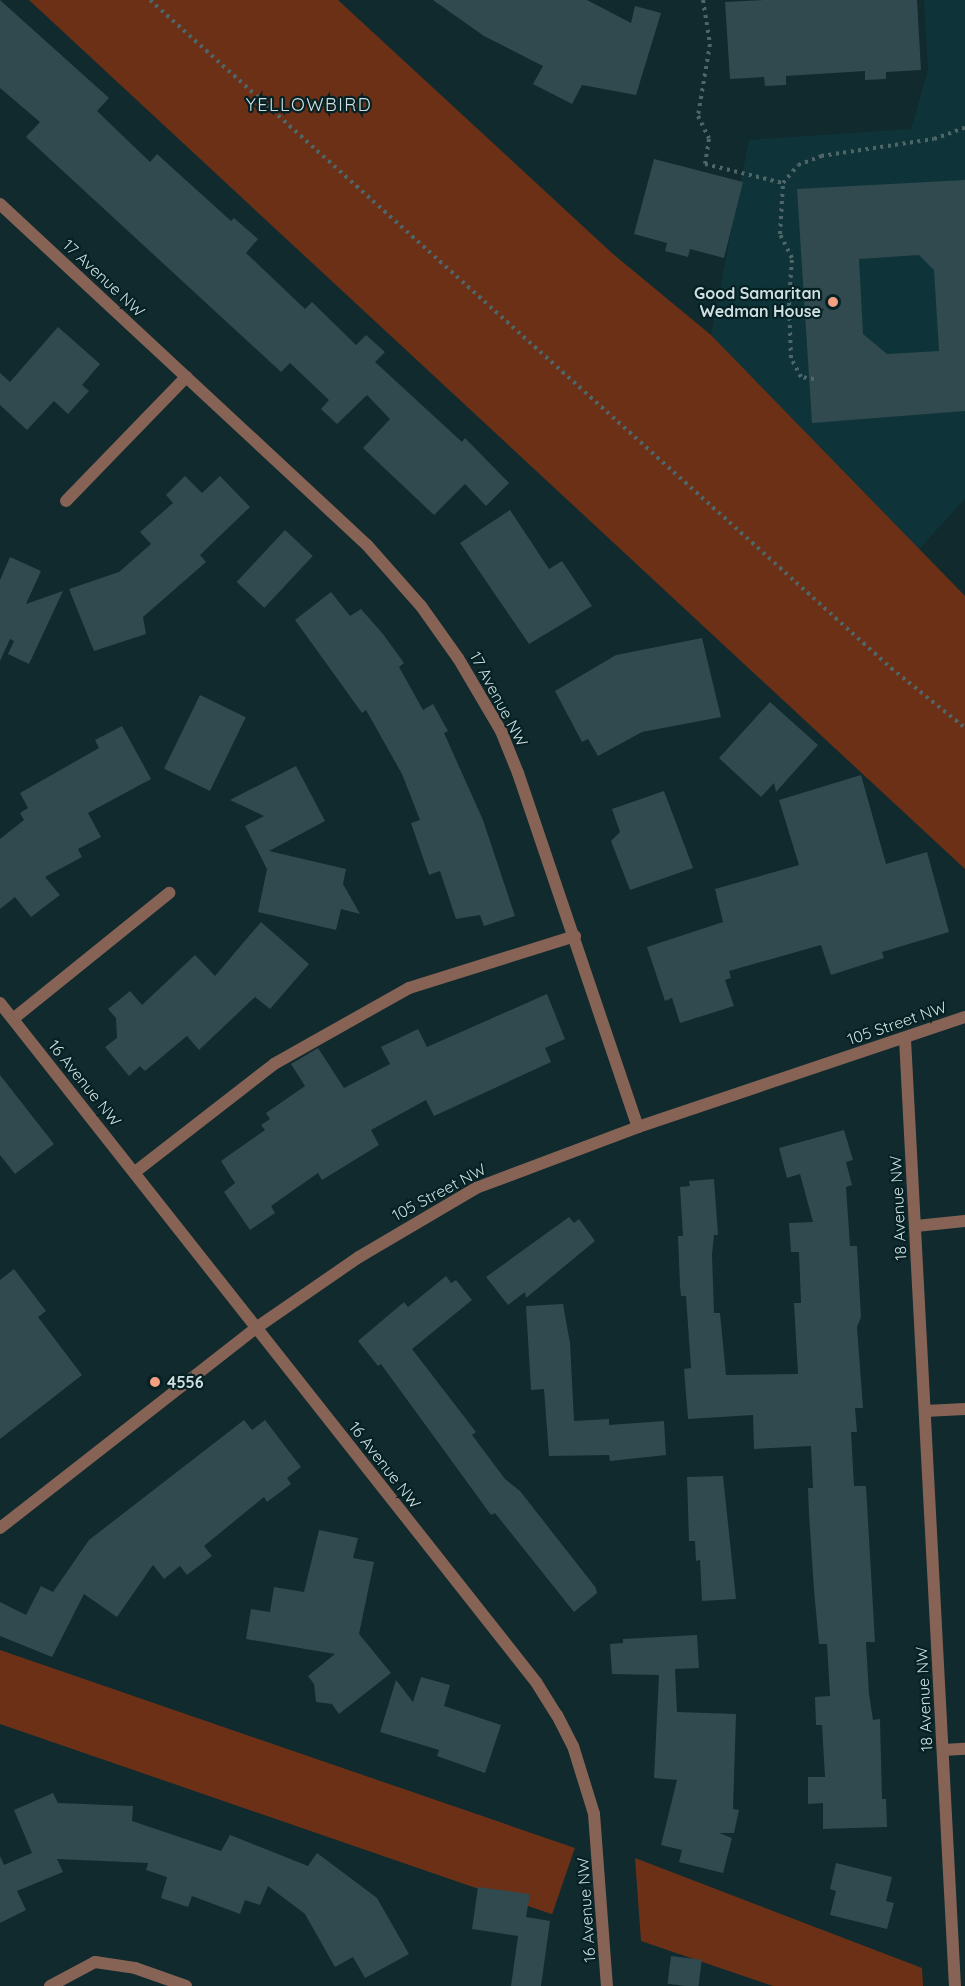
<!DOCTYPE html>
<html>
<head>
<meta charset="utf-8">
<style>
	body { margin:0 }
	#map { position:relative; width:965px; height:1986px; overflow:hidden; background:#102a2e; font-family:Quicksand,sans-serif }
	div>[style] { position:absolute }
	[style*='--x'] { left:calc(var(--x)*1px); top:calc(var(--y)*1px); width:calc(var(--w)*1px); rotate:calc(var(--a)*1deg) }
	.built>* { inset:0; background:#0e3439 }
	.green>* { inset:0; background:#6c3017; transform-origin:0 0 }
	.building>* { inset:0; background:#304a4f; transform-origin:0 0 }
	.path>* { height:4px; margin-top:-2px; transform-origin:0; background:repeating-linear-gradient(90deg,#4f6669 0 3px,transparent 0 7.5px) }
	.service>* { height:12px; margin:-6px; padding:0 6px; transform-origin:6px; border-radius:6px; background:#876355 }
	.minor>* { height:12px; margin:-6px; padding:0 6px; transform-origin:6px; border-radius:6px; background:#876355 }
	.tertiary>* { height:12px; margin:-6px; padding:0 6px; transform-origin:6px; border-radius:6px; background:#876355 }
	.dots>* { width:16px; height:16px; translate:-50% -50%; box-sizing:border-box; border:3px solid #062124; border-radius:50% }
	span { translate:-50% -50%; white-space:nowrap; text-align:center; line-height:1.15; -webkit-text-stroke:4.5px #062124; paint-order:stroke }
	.street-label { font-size:16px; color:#d0dfe1 }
	.poi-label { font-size:16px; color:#d0dfe1; font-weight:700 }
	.right { translate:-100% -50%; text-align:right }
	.left { translate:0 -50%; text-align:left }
	.neighbourhood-label { font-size:18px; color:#d0dfe1; letter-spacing:1.5px }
</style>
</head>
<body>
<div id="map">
	<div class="built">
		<i style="clip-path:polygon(924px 0,965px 0,965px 499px,919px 549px,711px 335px,749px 140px,911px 129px,928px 70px)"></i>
	</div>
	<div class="green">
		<i style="clip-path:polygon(29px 0,338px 0,613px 254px,711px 335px,965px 596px,965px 869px)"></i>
		<i style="left:0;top:1650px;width:608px;height:70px;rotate:19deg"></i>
		<i style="clip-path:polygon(635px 1858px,922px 1968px,923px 1986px,773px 1986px,641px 1941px)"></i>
	</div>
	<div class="building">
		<i style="clip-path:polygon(0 0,109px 98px,97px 111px,150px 162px,157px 154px,231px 221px,234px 218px,258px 239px,246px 253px,305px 309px,312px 302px,356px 345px,366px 335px,385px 352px,375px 362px,462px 442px,465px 438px,509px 483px,486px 506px,465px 484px,434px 515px,363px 448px,390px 419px,367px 395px,337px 424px,321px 409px,329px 400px,290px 363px,281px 372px,26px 137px,40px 122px,0 88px)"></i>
		<i style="clip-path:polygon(433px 0,587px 0,631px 23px,635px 6px,661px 13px,636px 95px,582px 85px,572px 104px,533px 84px,543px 66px,484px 36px)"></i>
		<i style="clip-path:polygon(764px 0,917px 0,921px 70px,886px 72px,886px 79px,865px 80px,865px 71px,786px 76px,786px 85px,765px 86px,764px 77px,730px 79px,725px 2px)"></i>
		<i style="clip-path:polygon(654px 159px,743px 182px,724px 258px,690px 249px,688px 257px,665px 251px,667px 243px,634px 234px)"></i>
		<i style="clip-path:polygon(evenodd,965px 180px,965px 411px,812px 423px,797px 189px,965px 180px,919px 255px,934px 270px,939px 351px,887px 354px,863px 334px,859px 259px,919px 255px)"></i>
		<i style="clip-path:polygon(58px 327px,100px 364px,82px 385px,89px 391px,68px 414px,54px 401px,27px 430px,0 405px,0 373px,10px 382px)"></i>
		<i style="clip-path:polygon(185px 476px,202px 493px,220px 476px,250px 507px,200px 555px,206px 562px,143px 617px,146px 634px,94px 651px,69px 589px,119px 572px,151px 544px,140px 532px,173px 503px,166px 495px)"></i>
		<i style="clip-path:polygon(510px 510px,549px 569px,562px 561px,592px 606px,529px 644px,460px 543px)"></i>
		<i style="left:285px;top:530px;width:38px;height:71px;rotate:43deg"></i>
		<i style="clip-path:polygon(10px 557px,41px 571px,26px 604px,63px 591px,29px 664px,8px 654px,14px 641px,10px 639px,0 661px,0 580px)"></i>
		<i style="clip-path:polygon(331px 592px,350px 616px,361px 609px,383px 634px,404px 663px,399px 667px,423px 710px,433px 704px,448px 731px,444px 733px,483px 820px,515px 916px,484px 926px,480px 915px,456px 919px,440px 871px,429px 875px,411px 823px,420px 820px,402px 774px,366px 710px,362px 713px,295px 620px)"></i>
		<i style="clip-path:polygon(702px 638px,721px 717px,642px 732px,598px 756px,588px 739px,582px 742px,555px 691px,616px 655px)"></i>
		<i style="left:200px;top:695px;width:51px;height:82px;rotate:26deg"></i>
		<i style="clip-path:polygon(770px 702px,818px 745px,776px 792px,774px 783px,761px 797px,719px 758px)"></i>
		<i style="clip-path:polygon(122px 726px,151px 779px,88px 813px,101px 837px,78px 849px,82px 857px,45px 877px,60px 895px,31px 917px,15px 897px,0 909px,0 839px,24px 820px,20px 813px,28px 808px,20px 793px,99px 748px,95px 740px)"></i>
		<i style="clip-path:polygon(296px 766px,325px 821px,269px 851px,346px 869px,343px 884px,360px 914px,341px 909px,336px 930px,258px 912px,267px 869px,245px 826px,264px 816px,230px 800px)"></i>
		<i style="clip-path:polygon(861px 775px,886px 864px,927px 852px,949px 932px,882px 952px,884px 958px,831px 975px,821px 945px,729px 971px,731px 978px,725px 980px,734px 1006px,680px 1023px,672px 998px,665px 1001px,647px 947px,723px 922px,715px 889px,799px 865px,779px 800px)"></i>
		<i style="clip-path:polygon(664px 791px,693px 868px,630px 890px,611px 841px,620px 832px,612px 809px)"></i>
		<i style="clip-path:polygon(261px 922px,309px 964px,270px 1009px,255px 997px,199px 1050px,187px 1036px,145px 1071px,140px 1066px,129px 1076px,105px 1047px,117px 1038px,116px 1018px,108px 1009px,130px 991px,142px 1005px,195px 955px,215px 976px)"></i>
		<i style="clip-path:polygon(547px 994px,565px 1039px,545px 1048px,551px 1062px,434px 1116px,426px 1100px,371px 1130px,379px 1145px,322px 1180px,318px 1173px,271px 1206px,275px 1213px,250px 1230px,224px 1192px,235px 1183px,221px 1161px,265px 1130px,261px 1125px,270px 1119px,266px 1113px,305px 1086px,291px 1064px,318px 1048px,344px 1088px,390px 1064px,381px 1047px,418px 1029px,427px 1047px)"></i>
		<i style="clip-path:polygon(0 1075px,54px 1144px,15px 1174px,0 1155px)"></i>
		<i style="clip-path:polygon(844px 1130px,853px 1160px,846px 1162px,852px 1185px,846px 1187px,850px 1246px,857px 1246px,861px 1317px,857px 1327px,863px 1408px,855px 1408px,857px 1432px,851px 1432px,854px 1486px,866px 1486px,875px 1642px,866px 1642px,869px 1694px,873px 1720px,880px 1719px,882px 1799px,886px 1799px,887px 1827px,823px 1829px,823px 1803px,808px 1804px,808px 1777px,825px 1777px,822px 1725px,816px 1725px,815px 1697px,830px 1696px,827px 1644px,819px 1644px,814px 1590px,809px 1514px,808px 1488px,813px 1488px,811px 1446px,754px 1449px,753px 1415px,688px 1419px,684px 1369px,691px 1368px,686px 1296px,681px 1296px,680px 1286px,678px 1236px,683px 1236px,680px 1187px,690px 1186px,689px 1181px,714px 1179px,718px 1235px,714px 1235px,712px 1255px,714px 1313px,720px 1313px,726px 1375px,798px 1374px,794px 1303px,801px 1303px,799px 1252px,791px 1252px,789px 1223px,813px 1222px,800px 1174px,787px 1178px,779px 1148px)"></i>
		<i style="clip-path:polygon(569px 1217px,574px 1223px,579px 1219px,595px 1241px,526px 1298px,525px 1292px,508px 1305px,486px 1277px)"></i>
		<i style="clip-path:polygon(14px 1269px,46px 1311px,38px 1317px,82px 1375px,0 1439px,0 1280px)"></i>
		<i style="clip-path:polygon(446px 1276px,451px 1283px,456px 1280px,472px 1300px,412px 1349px,476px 1432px,472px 1435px,505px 1479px,520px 1491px,596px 1588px,597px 1593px,574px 1612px,495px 1513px,491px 1515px,381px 1364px,378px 1366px,358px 1341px,404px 1302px,408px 1307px)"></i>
		<i style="clip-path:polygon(563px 1304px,570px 1343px,574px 1421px,609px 1419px,609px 1425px,664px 1421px,666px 1455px,610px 1461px,609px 1455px,549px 1456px,544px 1389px,531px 1390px,526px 1306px)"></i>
		<i style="clip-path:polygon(244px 1420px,252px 1430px,265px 1420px,301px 1467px,287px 1478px,291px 1484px,267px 1502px,264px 1497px,204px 1546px,212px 1556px,187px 1575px,180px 1566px,164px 1579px,153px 1565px,117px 1617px,84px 1594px,52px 1657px,0 1636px,0 1602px,26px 1615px,41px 1586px,53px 1592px,89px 1540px)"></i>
		<i style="clip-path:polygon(723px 1476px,736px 1599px,702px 1601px,700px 1560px,696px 1561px,695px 1541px,689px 1541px,687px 1477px)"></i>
		<i style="clip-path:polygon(319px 1530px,358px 1538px,353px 1558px,374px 1562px,359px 1634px,391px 1673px,339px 1714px,332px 1704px,316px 1702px,314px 1684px,308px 1676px,335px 1654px,246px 1639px,251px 1609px,270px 1612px,274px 1587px,304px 1592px)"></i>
		<i style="clip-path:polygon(697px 1635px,699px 1668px,675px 1669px,677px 1712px,736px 1714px,733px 1809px,739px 1810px,734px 1833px,719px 1833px,732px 1838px,723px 1873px,679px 1862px,682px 1850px,661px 1845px,677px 1780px,654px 1778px,659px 1675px,612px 1674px,610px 1644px,623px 1643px,623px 1639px)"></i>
		<i style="clip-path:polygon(421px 1677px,450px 1685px,444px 1706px,501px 1725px,485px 1773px,437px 1756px,439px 1750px,380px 1732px,396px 1680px,413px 1702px)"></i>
		<i style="clip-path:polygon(53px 1793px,58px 1803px,133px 1806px,132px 1821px,221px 1851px,230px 1835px,308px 1866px,317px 1853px,377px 1898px,409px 1954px,365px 1978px,353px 1957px,335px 1967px,305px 1914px,268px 1886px,260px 1905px,245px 1900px,240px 1914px,192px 1896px,188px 1907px,161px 1898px,167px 1877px,146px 1870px,148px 1863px,57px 1859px,63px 1872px,17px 1891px,26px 1910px,0 1923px,0 1856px,4px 1865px,32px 1853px,14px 1810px)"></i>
		<i style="clip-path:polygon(836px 1863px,892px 1877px,886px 1901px,894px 1903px,887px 1929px,830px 1915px,836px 1891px,830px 1889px)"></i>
		<i style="clip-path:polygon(478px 1887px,530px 1894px,526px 1917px,550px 1921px,541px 1986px,511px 1986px,518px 1936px,472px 1929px)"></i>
		<i style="left:671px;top:1956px;width:31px;height:28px;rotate:7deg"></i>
	</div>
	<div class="path">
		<i style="--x:150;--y:0;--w:998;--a:42.03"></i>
		<i style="--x:891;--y:668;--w:95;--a:39"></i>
		<i style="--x:703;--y:0;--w:45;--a:81"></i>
		<i style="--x:710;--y:44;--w:73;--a:99.5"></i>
		<i style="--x:698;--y:116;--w:25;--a:64"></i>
		<i style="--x:709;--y:139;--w:25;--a:99"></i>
		<i style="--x:705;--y:164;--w:80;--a:13.7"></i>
		<i style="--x:814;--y:379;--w:13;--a:-171"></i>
		<i style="--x:801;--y:377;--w:21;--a:-118"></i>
		<i style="--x:791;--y:358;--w:58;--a:-92"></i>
		<i style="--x:789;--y:300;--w:42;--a:-85.9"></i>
		<i style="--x:792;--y:258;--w:27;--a:-117"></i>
		<i style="--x:780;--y:234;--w:51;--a:-86.6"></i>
		<i style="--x:783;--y:183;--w:23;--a:-50"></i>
		<i style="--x:798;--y:165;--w:25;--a:-21"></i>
		<i style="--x:821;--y:156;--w:114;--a:-8.6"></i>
		<i style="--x:934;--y:139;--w:33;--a:-20"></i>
	</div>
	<div class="service">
		<i style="--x:135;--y:1172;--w:176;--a:-37.8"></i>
		<i style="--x:274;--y:1064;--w:155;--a:-29.4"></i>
		<i style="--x:409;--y:988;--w:174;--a:-17.4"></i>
		<i style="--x:916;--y:1226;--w:49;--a:-5.8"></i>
	</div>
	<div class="minor">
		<i style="--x:0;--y:204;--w:501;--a:42.9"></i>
		<i style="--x:367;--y:545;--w:81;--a:48.5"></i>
		<i style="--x:421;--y:606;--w:64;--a:54.6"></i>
		<i style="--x:458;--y:658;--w:85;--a:59.5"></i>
		<i style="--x:501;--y:731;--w:45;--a:68"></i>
		<i style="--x:518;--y:773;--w:374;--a:71.3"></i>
		<i style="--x:66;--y:501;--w:173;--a:-45.9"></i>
		<i style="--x:0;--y:1003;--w:865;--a:51.71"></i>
		<i style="--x:536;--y:1682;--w:39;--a:58"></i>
		<i style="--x:557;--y:1715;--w:35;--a:63"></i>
		<i style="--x:573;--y:1746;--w:71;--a:72.8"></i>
		<i style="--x:594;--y:1814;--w:172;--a:85.7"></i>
		<i style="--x:13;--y:1019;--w:201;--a:-38.9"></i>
		<i style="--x:905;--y:1039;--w:948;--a:86.98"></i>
		<i style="--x:925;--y:1411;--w:40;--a:-2.9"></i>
		<i style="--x:943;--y:1750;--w:22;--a:-3"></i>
		<i style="--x:50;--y:1986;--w:51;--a:-28.1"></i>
		<i style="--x:95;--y:1962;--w:40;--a:8.5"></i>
		<i style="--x:135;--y:1968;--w:54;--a:19.4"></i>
	</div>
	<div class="tertiary">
		<i style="--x:0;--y:1528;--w:325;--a:-38"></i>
		<i style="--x:256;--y:1328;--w:125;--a:-34.6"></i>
		<i style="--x:359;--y:1257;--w:136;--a:-30.5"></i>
		<i style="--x:476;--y:1188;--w:173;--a:-20.6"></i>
		<i style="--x:638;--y:1127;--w:345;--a:-18.6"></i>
	</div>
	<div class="dots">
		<i style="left:833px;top:302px;background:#f2a080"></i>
		<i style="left:155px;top:1382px;background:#f2a080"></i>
	</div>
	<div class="street-label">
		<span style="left:104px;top:278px;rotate:43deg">17 Avenue NW</span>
		<span style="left:499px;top:699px;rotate:62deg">17 Avenue NW</span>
		<span style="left:897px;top:1023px;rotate:-19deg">105 Street NW</span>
		<span style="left:85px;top:1083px;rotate:51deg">16 Avenue NW</span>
		<span style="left:439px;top:1192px;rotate:-28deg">105 Street NW</span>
		<span style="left:898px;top:1208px;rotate:-93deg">18 Avenue NW</span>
		<span style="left:385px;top:1465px;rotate:52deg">16 Avenue NW</span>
		<span style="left:924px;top:1699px;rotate:-93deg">18 Avenue NW</span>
		<span style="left:586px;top:1910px;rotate:-94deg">16 Avenue NW</span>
	</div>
	<div class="poi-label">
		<span class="right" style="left:821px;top:302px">Good Samaritan<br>Wedman House</span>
		<span class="left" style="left:167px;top:1382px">4556</span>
	</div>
	<div class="neighbourhood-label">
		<span style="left:309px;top:105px">YELLOWBIRD</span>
	</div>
</div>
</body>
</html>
